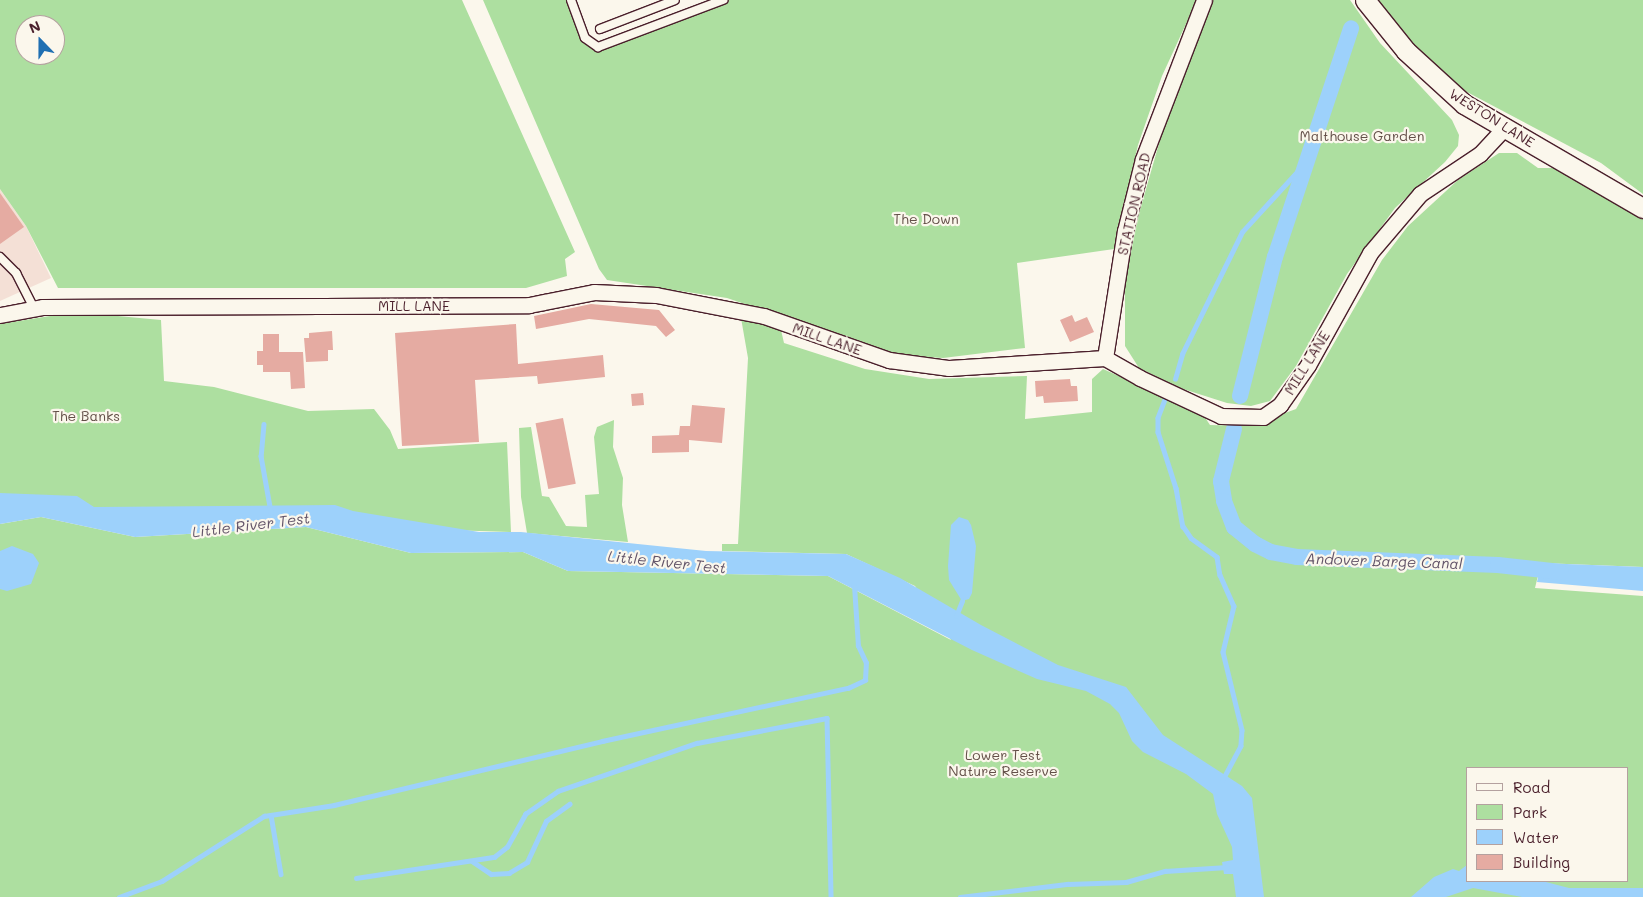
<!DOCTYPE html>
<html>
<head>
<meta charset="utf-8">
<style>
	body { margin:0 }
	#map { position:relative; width:1643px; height:897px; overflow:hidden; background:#fbf7ec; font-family:Mali,sans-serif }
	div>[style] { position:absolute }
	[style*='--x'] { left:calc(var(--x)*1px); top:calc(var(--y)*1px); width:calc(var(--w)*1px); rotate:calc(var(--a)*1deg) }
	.built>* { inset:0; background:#f4e0d6 }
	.green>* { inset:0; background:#addfa0 }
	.water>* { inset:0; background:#9dd1fb }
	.stream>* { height:4.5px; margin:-2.25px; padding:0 2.25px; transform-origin:2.25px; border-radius:2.25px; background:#9dd1fb }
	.canal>* { height:16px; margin:-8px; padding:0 8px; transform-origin:8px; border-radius:8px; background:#9dd1fb }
	.building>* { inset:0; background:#e5aba2; transform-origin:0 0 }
	.roads { filter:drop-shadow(1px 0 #4a1f2b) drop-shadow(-1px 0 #4a1f2b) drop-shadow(0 1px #4a1f2b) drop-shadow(0 -1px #4a1f2b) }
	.service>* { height:8px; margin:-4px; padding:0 4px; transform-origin:4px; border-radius:4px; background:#fbf7ec }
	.minor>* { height:15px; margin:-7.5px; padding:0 7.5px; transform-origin:7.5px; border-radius:7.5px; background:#fbf7ec }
	.tertiary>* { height:19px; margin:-9.5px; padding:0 9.5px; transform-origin:9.5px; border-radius:9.5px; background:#fbf7ec }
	span { translate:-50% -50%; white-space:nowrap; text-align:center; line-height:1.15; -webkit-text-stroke:4.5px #fbf7ec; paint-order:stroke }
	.street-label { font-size:14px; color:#4a1f2b }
	.park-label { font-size:14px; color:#634f48 }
	.water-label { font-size:15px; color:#635469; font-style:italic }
	.legend { position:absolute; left:1466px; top:767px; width:162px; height:115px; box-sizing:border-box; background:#fbf7ec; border:1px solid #b4a19f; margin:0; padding:6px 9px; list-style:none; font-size:15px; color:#4a1f2b }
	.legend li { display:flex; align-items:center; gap:10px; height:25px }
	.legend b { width:25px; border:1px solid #b4a19f }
	.north { position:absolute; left:15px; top:15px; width:50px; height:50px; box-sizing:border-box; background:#fbf7ec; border:1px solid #b4a19f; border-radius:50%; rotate:338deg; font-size:14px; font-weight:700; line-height:20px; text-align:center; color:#4a1f2b }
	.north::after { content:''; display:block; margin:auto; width:18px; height:22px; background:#1f6fb2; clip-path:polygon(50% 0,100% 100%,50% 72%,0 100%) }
</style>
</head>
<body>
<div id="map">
	<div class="built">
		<i style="clip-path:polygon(0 189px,26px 226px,51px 278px,0 301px)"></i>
	</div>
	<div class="green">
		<i style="clip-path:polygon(evenodd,0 0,462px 0,575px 252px,565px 259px,567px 276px,526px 288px,58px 288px,26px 226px,0 189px,0 0,25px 25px,55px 25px,55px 55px,25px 55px,25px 25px)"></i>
		<i style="clip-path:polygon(483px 0,571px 0,585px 38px,598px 47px,719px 0,1197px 0,1162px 76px,1138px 145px,1114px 249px,1017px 263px,1025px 348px,943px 358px,896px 355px,727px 298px,607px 280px,599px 269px)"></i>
		<i style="clip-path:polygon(1213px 0,1350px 0,1380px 43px,1452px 120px,1459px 135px,1458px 146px,1445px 162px,1395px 208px,1347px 274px,1296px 366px,1270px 401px,1251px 406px,1227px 403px,1180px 388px,1139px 368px,1125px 346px,1125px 282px,1138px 217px,1164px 126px)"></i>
		<i style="clip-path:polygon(1375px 0,1643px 0,1643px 194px,1601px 163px,1448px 82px,1402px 36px)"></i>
		<i style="clip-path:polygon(evenodd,1499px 153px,1517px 153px,1538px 168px,1557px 168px,1643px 212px,1643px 567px,1541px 563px,1535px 588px,1643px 596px,1643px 897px,0 897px,0 524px,41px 517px,135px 537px,306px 527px,411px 553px,523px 552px,568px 571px,828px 576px,951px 640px,915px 586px,846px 554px,722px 551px,722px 544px,738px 544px,748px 358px,741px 318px,781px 330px,784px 343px,865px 369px,929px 379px,1027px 376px,1025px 419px,1092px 412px,1092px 379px,1103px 369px,1202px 413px,1210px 425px,1250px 426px,1296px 409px,1382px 260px,1408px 226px,1458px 180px,1499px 153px,1467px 768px,1627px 768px,1627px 881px,1467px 881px,1467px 768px)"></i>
		<i style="clip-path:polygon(75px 312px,161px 320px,164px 381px,214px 387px,308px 411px,374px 409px,390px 430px,398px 449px,507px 442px,511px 532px,164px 521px,43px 497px,0 503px,0 324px)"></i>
		<i style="clip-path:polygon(614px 420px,613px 447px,623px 478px,622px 505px,628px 542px,527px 533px,521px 497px,519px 428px,531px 427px,542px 496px,549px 497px,566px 526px,587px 527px,585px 495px,599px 494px,594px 437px,597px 427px)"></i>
	</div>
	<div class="water">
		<i style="clip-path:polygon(0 493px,77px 496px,94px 507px,335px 505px,353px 511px,479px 532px,521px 532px,706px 551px,846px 554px,900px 578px,981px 625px,1058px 665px,1126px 687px,1163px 735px,1242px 786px,1252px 798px,1264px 897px,1236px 897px,1233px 874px,1224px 874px,1222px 862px,1233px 860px,1232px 847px,1217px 814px,1213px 794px,1186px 774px,1143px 752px,1132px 741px,1119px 713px,1110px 704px,1086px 691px,1037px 679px,972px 650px,828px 576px,568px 571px,523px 552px,411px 553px,306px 527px,135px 537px,41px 517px,0 524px)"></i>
		<i style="clip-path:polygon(959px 517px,968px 520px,971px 525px,976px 546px,972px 593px,969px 599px,962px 601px,949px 580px,948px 566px,951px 525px)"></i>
		<i style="clip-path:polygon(12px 546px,33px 554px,39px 563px,31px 584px,7px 591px,0 589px,0 551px)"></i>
		<i style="clip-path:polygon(1541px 563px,1643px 567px,1643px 591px,1537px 582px)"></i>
		<i style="clip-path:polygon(1467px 865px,1467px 881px,1542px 881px,1569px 888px,1643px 888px,1643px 897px,1522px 897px,1473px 888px,1446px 897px,1411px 897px,1434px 877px,1453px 869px,1459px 871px)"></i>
	</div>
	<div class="stream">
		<i style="--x:1175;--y:379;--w:26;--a:-74"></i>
		<i style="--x:1182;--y:354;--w:136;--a:-63.8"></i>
		<i style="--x:1242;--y:232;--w:93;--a:-47.6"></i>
		<i style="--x:1166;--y:397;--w:22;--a:111"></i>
		<i style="--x:1158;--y:418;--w:14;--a:90"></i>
		<i style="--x:1158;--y:432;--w:59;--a:72.2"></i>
		<i style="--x:1176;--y:488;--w:39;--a:80"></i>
		<i style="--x:1183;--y:526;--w:14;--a:56"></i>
		<i style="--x:1191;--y:538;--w:32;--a:36"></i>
		<i style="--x:1217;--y:557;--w:18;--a:81"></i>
		<i style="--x:1220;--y:575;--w:34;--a:66"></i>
		<i style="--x:1234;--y:606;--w:47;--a:103.4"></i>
		<i style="--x:1223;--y:652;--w:80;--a:76.3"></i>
		<i style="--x:1242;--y:730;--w:16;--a:94"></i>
		<i style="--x:1241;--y:746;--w:38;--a:118"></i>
		<i style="--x:264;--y:424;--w:32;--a:95"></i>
		<i style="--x:261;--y:456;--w:57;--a:79.9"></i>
		<i style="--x:956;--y:616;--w:16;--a:-68"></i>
		<i style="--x:271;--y:815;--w:60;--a:80.4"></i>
		<i style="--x:472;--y:861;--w:23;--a:34"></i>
		<i style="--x:491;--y:874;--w:18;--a:-3"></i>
		<i style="--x:509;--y:873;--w:21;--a:-31"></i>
		<i style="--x:527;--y:862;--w:45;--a:-65.1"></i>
		<i style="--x:546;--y:821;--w:29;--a:-36"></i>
		<i style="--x:356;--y:878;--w:140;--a:-8.7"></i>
		<i style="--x:494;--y:857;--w:16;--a:-38"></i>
		<i style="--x:507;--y:847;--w:38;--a:-61"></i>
		<i style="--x:525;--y:814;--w:40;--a:-34.9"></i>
		<i style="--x:558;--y:791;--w:147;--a:-19.1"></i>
		<i style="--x:697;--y:743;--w:132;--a:-10.9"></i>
		<i style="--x:827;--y:718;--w:179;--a:88.7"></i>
		<i style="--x:119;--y:897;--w:46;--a:-20.4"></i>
		<i style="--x:162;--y:881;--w:121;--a:-32.5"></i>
		<i style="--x:264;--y:816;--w:71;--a:-8.9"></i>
		<i style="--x:334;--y:805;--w:276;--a:-13.4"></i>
		<i style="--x:602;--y:741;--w:252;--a:-12.2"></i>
		<i style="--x:848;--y:688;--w:19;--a:-25"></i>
		<i style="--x:865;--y:680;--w:17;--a:-87"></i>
		<i style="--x:866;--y:663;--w:19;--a:-115"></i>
		<i style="--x:858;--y:646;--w:61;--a:-93.8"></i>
		<i style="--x:960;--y:897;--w:109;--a:-6.9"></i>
		<i style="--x:1068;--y:884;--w:58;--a:-2"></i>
		<i style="--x:1126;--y:882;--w:41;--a:-15.8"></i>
		<i style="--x:1165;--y:871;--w:62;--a:-3.7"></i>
	</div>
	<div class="canal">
		<i style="--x:1240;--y:396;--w:143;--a:-75.9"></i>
		<i style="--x:1275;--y:257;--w:241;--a:-71.6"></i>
		<i style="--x:1234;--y:429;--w:54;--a:104"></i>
		<i style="--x:1221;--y:481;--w:20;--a:81"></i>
		<i style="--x:1224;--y:501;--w:28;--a:69"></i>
		<i style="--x:1234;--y:527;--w:27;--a:39"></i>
		<i style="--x:1255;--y:544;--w:18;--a:27"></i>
		<i style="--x:1271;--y:552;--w:26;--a:11"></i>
		<i style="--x:1297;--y:557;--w:201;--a:2.3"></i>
		<i style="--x:1498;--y:565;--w:63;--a:6.3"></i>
	</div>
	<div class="building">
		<i style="clip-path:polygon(0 193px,24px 227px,0 244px)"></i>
		<i style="clip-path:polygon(591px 304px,659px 310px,675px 330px,666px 337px,656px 326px,589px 319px,536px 329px,534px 316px)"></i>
		<i style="clip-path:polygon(1072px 315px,1075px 322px,1087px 317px,1094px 332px,1070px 342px,1060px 320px)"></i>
		<i style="clip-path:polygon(516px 324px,518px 364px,603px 355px,605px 377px,538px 384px,537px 376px,475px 380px,479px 442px,402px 446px,395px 333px)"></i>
		<i style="clip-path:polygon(332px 331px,333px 350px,328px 350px,328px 361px,306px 362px,304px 338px,309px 338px,309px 333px)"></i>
		<i style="clip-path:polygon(263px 334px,279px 334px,279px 352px,303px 352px,305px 388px,291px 389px,290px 372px,263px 372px,263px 365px,257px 365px,257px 351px,263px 351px)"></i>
		<i style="clip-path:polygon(1070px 379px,1071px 386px,1077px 386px,1078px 401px,1044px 403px,1043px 396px,1036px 397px,1035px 381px)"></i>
		<i style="left:643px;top:393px;width:12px;height:12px;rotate:85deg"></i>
		<i style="clip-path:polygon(692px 405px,725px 408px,722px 443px,689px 440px,689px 452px,652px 453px,652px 436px,679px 435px,680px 426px,690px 426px)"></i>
		<i style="left:563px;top:418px;width:67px;height:28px;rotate:79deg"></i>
	</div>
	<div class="roads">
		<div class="service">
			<i style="--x:571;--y:0;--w:40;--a:69.8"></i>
			<i style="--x:585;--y:38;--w:16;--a:35"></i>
			<i style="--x:598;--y:47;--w:134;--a:-20.6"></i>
			<i style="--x:600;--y:29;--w:80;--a:-21.1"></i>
			<i style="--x:0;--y:257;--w:23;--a:45"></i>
			<i style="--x:16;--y:273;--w:39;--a:63"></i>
		</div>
		<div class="minor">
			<i style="--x:0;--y:315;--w:44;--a:-10.5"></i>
			<i style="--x:43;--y:307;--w:486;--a:-0.2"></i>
			<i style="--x:529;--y:305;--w:66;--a:-11.3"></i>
			<i style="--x:594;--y:292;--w:62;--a:2.8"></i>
			<i style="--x:656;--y:295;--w:110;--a:11"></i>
			<i style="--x:764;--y:316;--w:133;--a:19.4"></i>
			<i style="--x:889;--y:360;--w:61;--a:7.6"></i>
			<i style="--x:949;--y:368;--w:156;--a:-3.7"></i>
			<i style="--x:1105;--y:358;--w:40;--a:29.7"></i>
			<i style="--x:1140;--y:378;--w:89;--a:25.1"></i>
			<i style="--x:1221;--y:416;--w:42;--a:1.4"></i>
			<i style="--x:1263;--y:417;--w:21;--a:-35"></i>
			<i style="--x:1280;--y:405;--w:49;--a:-55"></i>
			<i style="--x:1308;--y:365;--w:128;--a:-61"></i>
			<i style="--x:1370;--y:253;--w:77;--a:-49.7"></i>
			<i style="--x:1420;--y:194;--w:72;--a:-33.7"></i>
			<i style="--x:1480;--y:154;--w:34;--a:-47"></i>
			<i style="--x:1105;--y:358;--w:129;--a:-81.1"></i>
			<i style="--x:1125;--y:231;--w:74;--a:-76"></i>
			<i style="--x:1143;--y:159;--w:170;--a:-69"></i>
		</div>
		<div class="tertiary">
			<i style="--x:1365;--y:0;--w:65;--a:51.2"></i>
			<i style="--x:1406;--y:51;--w:79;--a:42.4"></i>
			<i style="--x:1464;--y:104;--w:207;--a:30.2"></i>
		</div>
	</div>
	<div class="street-label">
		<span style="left:1492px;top:118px;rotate:32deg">WESTON LANE</span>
		<span style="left:1134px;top:204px;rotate:-77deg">STATION ROAD</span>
		<span style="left:414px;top:306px">MILL LANE</span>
		<span style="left:827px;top:339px;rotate:19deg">MILL LANE</span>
		<span style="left:1307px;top:363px;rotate:-58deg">MILL LANE</span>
	</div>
	<div class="park-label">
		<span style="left:1362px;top:136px">Malthouse Garden</span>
		<span style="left:926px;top:219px">The Down</span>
		<span style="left:86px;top:416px">The Banks</span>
		<span style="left:1003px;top:763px">Lower Test<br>Nature Reserve</span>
	</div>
	<div class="water-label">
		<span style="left:251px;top:525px;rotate:-7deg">Little River Test</span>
		<span style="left:1384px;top:561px;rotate:2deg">Andover Barge Canal</span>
		<span style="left:667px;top:562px;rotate:6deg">Little River Test</span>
	</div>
	<ul class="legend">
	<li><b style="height:6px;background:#fbf7ec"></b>Road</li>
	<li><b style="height:14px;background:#addfa0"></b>Park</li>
	<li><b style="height:14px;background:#9dd1fb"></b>Water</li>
	<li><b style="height:14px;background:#e5aba2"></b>Building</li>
	</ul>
	<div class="north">N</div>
</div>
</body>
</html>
